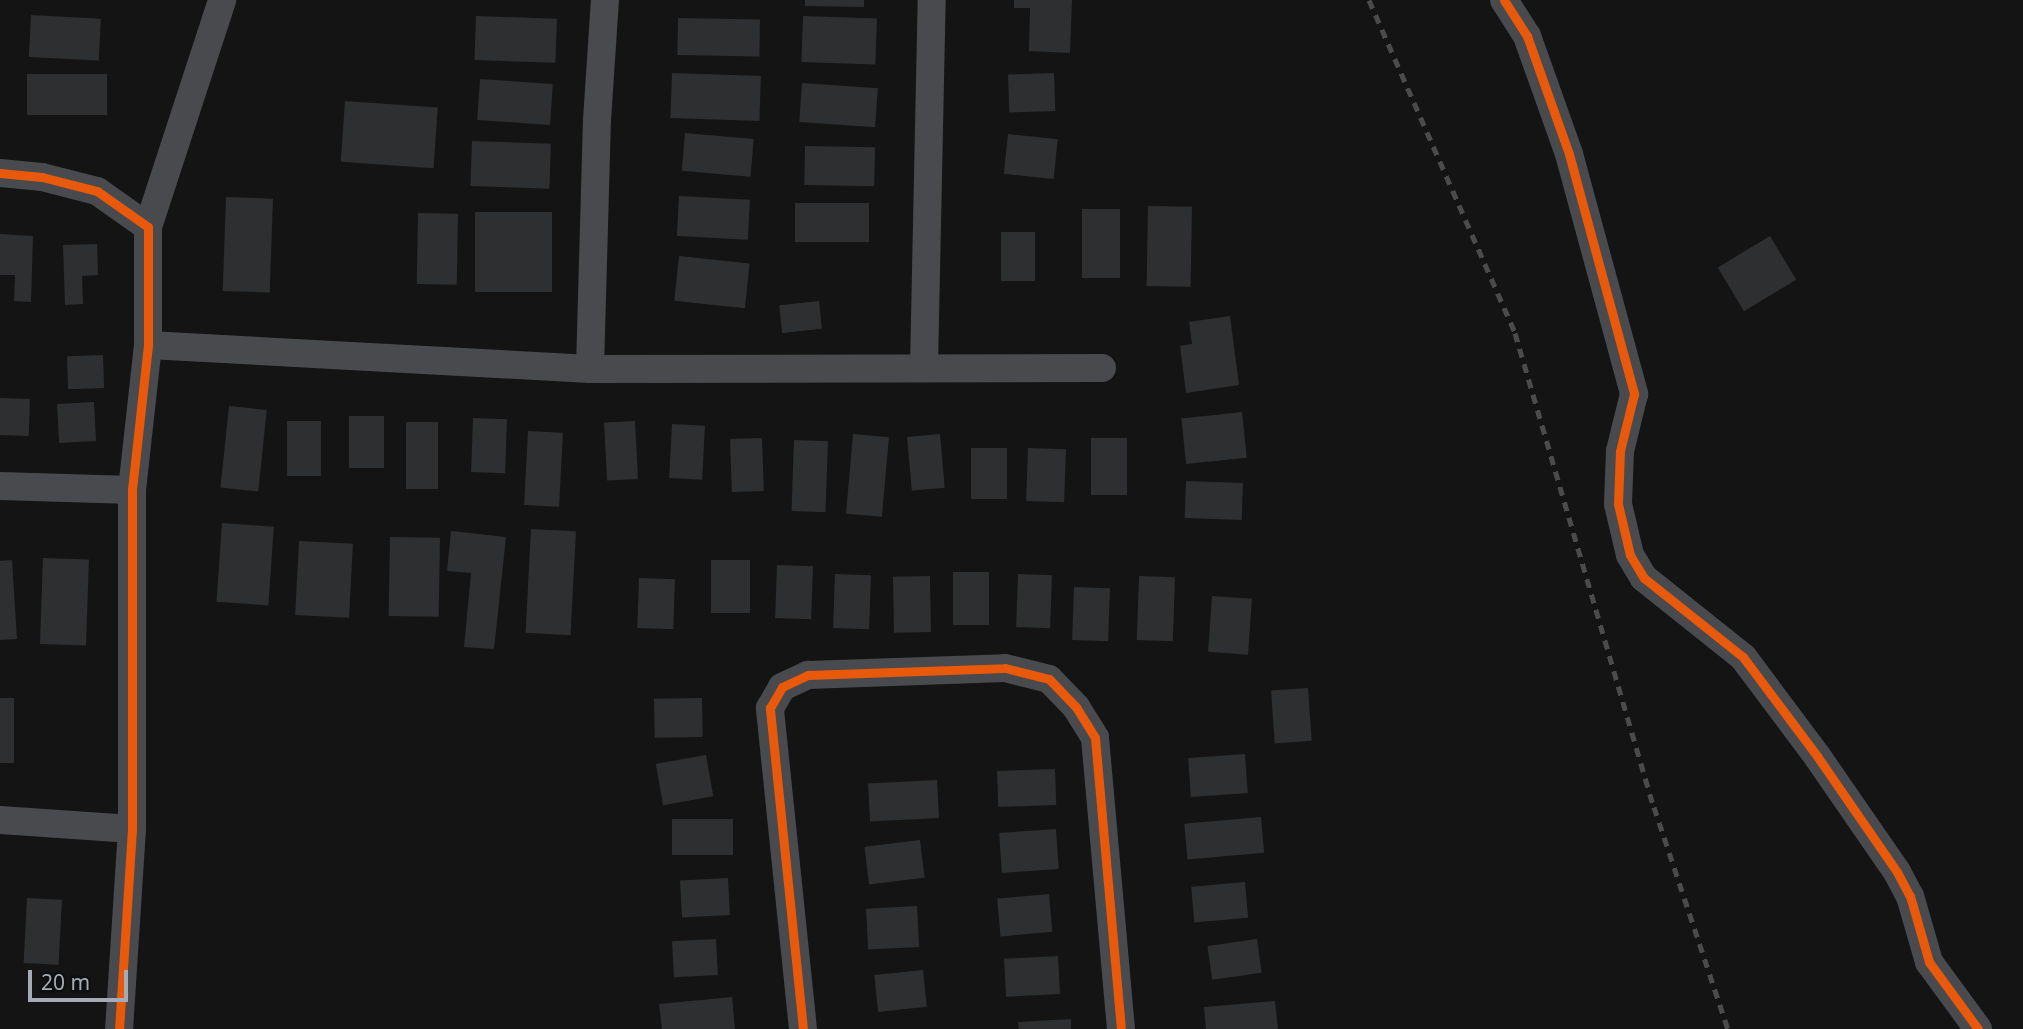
<!DOCTYPE html>
<html>
<head>
<meta charset="utf-8">
<style>
	body { margin:0 }
	#map { position:relative; width:2023px; height:1029px; overflow:hidden; background:#141414; font-family:"Noto Sans",sans-serif }
	div>[style] { position:absolute }
	[style*='--x'] { left:calc(var(--x)*1px); top:calc(var(--y)*1px); width:calc(var(--w)*1px); rotate:calc(var(--a)*1deg) }
	.building>* { inset:0; background:#2e2f30; transform-origin:0 0 }
	.street>* { height:28px; margin:-14px; padding:0 14px; transform-origin:14px; border-radius:14px; background:#494a4d }
	.rail>* { height:5px; margin-top:-2.5px; transform-origin:0; background:repeating-linear-gradient(90deg,#494b4d 0 9px,transparent 0 16px) }
	.cycleway>* { height:9px; margin:-4.5px; padding:0 4.5px; transform-origin:4.5px; border-radius:4.5px; background:#e8590c }
	span { translate:-50% -50%; white-space:nowrap; text-align:center; line-height:1.15; -webkit-text-stroke:5px #0e0f10; paint-order:stroke }
	.scale { position:absolute; left:28px; top:970px; width:100px; height:32px; box-sizing:border-box; border:4px solid #a5abb5; border-top:0; padding-left:9px; font-size:21px; line-height:24px; white-space:nowrap; color:#a5abb5; -webkit-text-stroke:5px #0e0f10; paint-order:stroke }
</style>
</head>
<body>
<div id="map">
	<div class="building">
		<i style="clip-path:polygon(805px 0,864px 0,864px 7px,805px 6px)"></i>
		<i style="clip-path:polygon(1014px 0,1072px 0,1070px 53px,1029px 51px,1030px 8px,1014px 8px)"></i>
		<i style="left:31px;top:15px;width:70px;height:42px;rotate:3deg"></i>
		<i style="left:476px;top:16px;width:81px;height:44px;rotate:2deg"></i>
		<i style="left:803px;top:16px;width:74px;height:46px;rotate:2deg"></i>
		<i style="left:678px;top:18px;width:82px;height:37px;rotate:1deg"></i>
		<i style="left:672px;top:73px;width:89px;height:45px;rotate:2deg"></i>
		<i style="left:1054px;top:73px;width:38px;height:46px;rotate:88deg"></i>
		<i style="left:107px;top:74px;width:41px;height:80px;rotate:90deg"></i>
		<i style="left:480px;top:79px;width:73px;height:41px;rotate:4deg"></i>
		<i style="left:802px;top:83px;width:76px;height:39px;rotate:4deg"></i>
		<i style="left:345px;top:101px;width:93px;height:61px;rotate:4deg"></i>
		<i style="left:685px;top:133px;width:69px;height:38px;rotate:5deg"></i>
		<i style="left:1008px;top:134px;width:50px;height:40px;rotate:6deg"></i>
		<i style="left:472px;top:141px;width:79px;height:45px;rotate:2deg"></i>
		<i style="left:805px;top:146px;width:70px;height:39px;rotate:1deg"></i>
		<i style="left:679px;top:196px;width:71px;height:40px;rotate:3deg"></i>
		<i style="left:226px;top:197px;width:47px;height:94px;rotate:2deg"></i>
		<i style="left:869px;top:203px;width:39px;height:74px;rotate:90deg"></i>
		<i style="left:1148px;top:206px;width:44px;height:80px;rotate:1deg"></i>
		<i style="left:1082px;top:209px;width:38px;height:69px"></i>
		<i style="left:475px;top:212px;width:77px;height:80px"></i>
		<i style="left:418px;top:213px;width:40px;height:71px;rotate:1deg"></i>
		<i style="left:1001px;top:232px;width:34px;height:49px"></i>
		<i style="clip-path:polygon(0 234px,33px 236px,31px 302px,14px 301px,15px 275px,0 275px)"></i>
		<i style="left:1770px;top:236px;width:51px;height:61px;rotate:59deg"></i>
		<i style="clip-path:polygon(97px 244px,98px 275px,82px 276px,83px 304px,65px 305px,63px 245px)"></i>
		<i style="left:679px;top:256px;width:71px;height:45px;rotate:6deg"></i>
		<i style="left:819px;top:301px;width:28px;height:40px;rotate:84deg"></i>
		<i style="clip-path:polygon(1230px 316px,1239px 385px,1186px 393px,1180px 346px,1192px 344px,1189px 322px)"></i>
		<i style="left:103px;top:355px;width:33px;height:36px;rotate:88deg"></i>
		<i style="left:0;top:398px;width:30px;height:37px;rotate:2deg"></i>
		<i style="left:94px;top:402px;width:39px;height:37px;rotate:87deg"></i>
		<i style="left:229px;top:406px;width:38px;height:82px;rotate:6deg"></i>
		<i style="left:1242px;top:412px;width:46px;height:61px;rotate:84deg"></i>
		<i style="left:349px;top:416px;width:35px;height:52px"></i>
		<i style="left:473px;top:418px;width:34px;height:54px;rotate:2deg"></i>
		<i style="left:287px;top:421px;width:34px;height:55px"></i>
		<i style="left:635px;top:421px;width:58px;height:31px;rotate:87deg"></i>
		<i style="left:406px;top:422px;width:32px;height:67px"></i>
		<i style="left:672px;top:424px;width:33px;height:54px;rotate:3deg"></i>
		<i style="left:528px;top:431px;width:35px;height:74px;rotate:3deg"></i>
		<i style="left:853px;top:434px;width:36px;height:80px;rotate:5deg"></i>
		<i style="left:940px;top:434px;width:54px;height:33px;rotate:85deg"></i>
		<i style="left:762px;top:438px;width:53px;height:32px;rotate:88deg"></i>
		<i style="left:1091px;top:438px;width:36px;height:57px"></i>
		<i style="left:794px;top:440px;width:34px;height:71px;rotate:2deg"></i>
		<i style="left:971px;top:448px;width:36px;height:51px"></i>
		<i style="left:1028px;top:448px;width:38px;height:53px;rotate:2deg"></i>
		<i style="left:1186px;top:481px;width:57px;height:37px;rotate:2deg"></i>
		<i style="left:222px;top:523px;width:52px;height:79px;rotate:4deg"></i>
		<i style="left:531px;top:529px;width:45px;height:104px;rotate:3deg"></i>
		<i style="clip-path:polygon(451px 531px,506px 537px,494px 649px,464px 647px,471px 573px,447px 571px)"></i>
		<i style="left:390px;top:537px;width:50px;height:79px;rotate:1deg"></i>
		<i style="left:299px;top:541px;width:54px;height:74px;rotate:3deg"></i>
		<i style="left:43px;top:558px;width:46px;height:86px;rotate:2deg"></i>
		<i style="clip-path:polygon(12px 560px,17px 639px,0 640px,0 561px)"></i>
		<i style="left:711px;top:560px;width:39px;height:53px"></i>
		<i style="left:777px;top:565px;width:36px;height:53px;rotate:2deg"></i>
		<i style="left:953px;top:572px;width:36px;height:53px"></i>
		<i style="left:835px;top:574px;width:36px;height:54px;rotate:2deg"></i>
		<i style="left:1018px;top:574px;width:34px;height:53px;rotate:2deg"></i>
		<i style="left:930px;top:576px;width:56px;height:37px;rotate:89deg"></i>
		<i style="left:1139px;top:576px;width:36px;height:64px;rotate:2deg"></i>
		<i style="left:639px;top:578px;width:36px;height:50px;rotate:2deg"></i>
		<i style="left:1074px;top:587px;width:36px;height:53px;rotate:2deg"></i>
		<i style="left:1212px;top:596px;width:40px;height:56px;rotate:4deg"></i>
		<i style="left:1308px;top:688px;width:53px;height:37px;rotate:86deg"></i>
		<i style="left:0;top:698px;width:14px;height:65px"></i>
		<i style="left:702px;top:698px;width:39px;height:48px;rotate:89deg"></i>
		<i style="left:1245px;top:754px;width:39px;height:57px;rotate:86deg"></i>
		<i style="left:706px;top:755px;width:42px;height:51px;rotate:80deg"></i>
		<i style="left:1055px;top:769px;width:36px;height:58px;rotate:88deg"></i>
		<i style="left:937px;top:780px;width:38px;height:69px;rotate:87deg"></i>
		<i style="left:1261px;top:817px;width:36px;height:77px;rotate:85deg"></i>
		<i style="left:733px;top:819px;width:36px;height:61px;rotate:90deg"></i>
		<i style="left:1056px;top:829px;width:40px;height:57px;rotate:86deg"></i>
		<i style="left:920px;top:840px;width:38px;height:56px;rotate:83deg"></i>
		<i style="left:728px;top:878px;width:37px;height:48px;rotate:87deg"></i>
		<i style="left:1245px;top:882px;width:36px;height:54px;rotate:85deg"></i>
		<i style="left:1049px;top:894px;width:38px;height:52px;rotate:85deg"></i>
		<i style="left:27px;top:898px;width:35px;height:65px;rotate:3deg"></i>
		<i style="left:917px;top:906px;width:41px;height:51px;rotate:87deg"></i>
		<i style="left:716px;top:939px;width:36px;height:44px;rotate:87deg"></i>
		<i style="left:1257px;top:939px;width:34px;height:50px;rotate:82deg"></i>
		<i style="left:1058px;top:956px;width:38px;height:54px;rotate:87deg"></i>
		<i style="left:923px;top:970px;width:37px;height:49px;rotate:84deg"></i>
		<i style="clip-path:polygon(732px 997px,735px 1029px,662px 1029px,659px 1004px)"></i>
		<i style="clip-path:polygon(1275px 1001px,1278px 1029px,1206px 1029px,1204px 1007px)"></i>
		<i style="clip-path:polygon(1071px 1019px,1071px 1029px,1019px 1029px,1018px 1022px)"></i>
	</div>
	<div class="street">
		<i style="--x:1504;--y:0;--w:43;--a:57.4"></i>
		<i style="--x:1527;--y:36;--w:125;--a:70.4"></i>
		<i style="--x:1569;--y:154;--w:249;--a:74.8"></i>
		<i style="--x:1634;--y:394;--w:59;--a:103.8"></i>
		<i style="--x:1620;--y:451;--w:53;--a:92.2"></i>
		<i style="--x:1618;--y:504;--w:52;--a:76.8"></i>
		<i style="--x:1630;--y:555;--w:27;--a:59"></i>
		<i style="--x:1644;--y:578;--w:127;--a:38.6"></i>
		<i style="--x:1743;--y:657;--w:124;--a:53.2"></i>
		<i style="--x:1817;--y:756;--w:141;--a:55.4"></i>
		<i style="--x:1897;--y:872;--w:27;--a:62"></i>
		<i style="--x:1910;--y:896;--w:69;--a:73.9"></i>
		<i style="--x:1929;--y:962;--w:83;--a:53.8"></i>
		<i style="--x:0;--y:173;--w:42;--a:5.4"></i>
		<i style="--x:42;--y:177;--w:57;--a:14.3"></i>
		<i style="--x:97;--y:191;--w:62;--a:35.2"></i>
		<i style="--x:148;--y:227;--w:118;--a:90"></i>
		<i style="--x:148;--y:345;--w:146;--a:96.3"></i>
		<i style="--x:132;--y:490;--w:339;--a:90"></i>
		<i style="--x:132;--y:829;--w:200;--a:93.7"></i>
		<i style="--x:148;--y:227;--w:239;--a:-71.9"></i>
		<i style="--x:148;--y:345;--w:443;--a:3.1"></i>
		<i style="--x:590;--y:369;--w:512;--a:-0.11"></i>
		<i style="--x:924;--y:367;--w:367;--a:-88.8"></i>
		<i style="--x:590;--y:369;--w:249;--a:-88.4"></i>
		<i style="--x:597;--y:120;--w:120;--a:-86.2"></i>
		<i style="--x:0;--y:486;--w:132;--a:1.7"></i>
		<i style="--x:0;--y:820;--w:132;--a:3.9"></i>
		<i style="--x:803;--y:1029;--w:323;--a:-95.9"></i>
		<i style="--x:770;--y:708;--w:24;--a:-60"></i>
		<i style="--x:782;--y:687;--w:29;--a:-25"></i>
		<i style="--x:808;--y:675;--w:197;--a:-2"></i>
		<i style="--x:1005;--y:668;--w:45;--a:14"></i>
		<i style="--x:1049;--y:679;--w:39;--a:46"></i>
		<i style="--x:1076;--y:707;--w:36;--a:58"></i>
		<i style="--x:1095;--y:738;--w:292;--a:84.9"></i>
	</div>
	<div class="rail">
		<i style="--x:1369;--y:0;--w:364;--a:66.3"></i>
		<i style="--x:1515;--y:333;--w:494;--a:73.7"></i>
		<i style="--x:1654;--y:807;--w:234;--a:71.6"></i>
	</div>
	<div class="cycleway">
		<i style="--x:1504;--y:0;--w:43;--a:57.4"></i>
		<i style="--x:1527;--y:36;--w:125;--a:70.4"></i>
		<i style="--x:1569;--y:154;--w:249;--a:74.8"></i>
		<i style="--x:1634;--y:394;--w:59;--a:103.8"></i>
		<i style="--x:1620;--y:451;--w:53;--a:92.2"></i>
		<i style="--x:1618;--y:504;--w:52;--a:76.8"></i>
		<i style="--x:1630;--y:555;--w:27;--a:59"></i>
		<i style="--x:1644;--y:578;--w:127;--a:38.6"></i>
		<i style="--x:1743;--y:657;--w:124;--a:53.2"></i>
		<i style="--x:1817;--y:756;--w:141;--a:55.4"></i>
		<i style="--x:1897;--y:872;--w:27;--a:62"></i>
		<i style="--x:1910;--y:896;--w:69;--a:73.9"></i>
		<i style="--x:1929;--y:962;--w:83;--a:53.8"></i>
		<i style="--x:0;--y:173;--w:42;--a:5.4"></i>
		<i style="--x:42;--y:177;--w:57;--a:14.3"></i>
		<i style="--x:97;--y:191;--w:62;--a:35.2"></i>
		<i style="--x:148;--y:227;--w:118;--a:90"></i>
		<i style="--x:148;--y:345;--w:146;--a:96.3"></i>
		<i style="--x:132;--y:490;--w:339;--a:90"></i>
		<i style="--x:132;--y:829;--w:200;--a:93.7"></i>
		<i style="--x:803;--y:1029;--w:323;--a:-95.9"></i>
		<i style="--x:770;--y:708;--w:24;--a:-60"></i>
		<i style="--x:782;--y:687;--w:29;--a:-25"></i>
		<i style="--x:808;--y:675;--w:197;--a:-2"></i>
		<i style="--x:1005;--y:668;--w:45;--a:14"></i>
		<i style="--x:1049;--y:679;--w:39;--a:46"></i>
		<i style="--x:1076;--y:707;--w:36;--a:58"></i>
		<i style="--x:1095;--y:738;--w:292;--a:84.9"></i>
	</div>
	<div class="scale">20 m</div>
</div>
</body>
</html>
